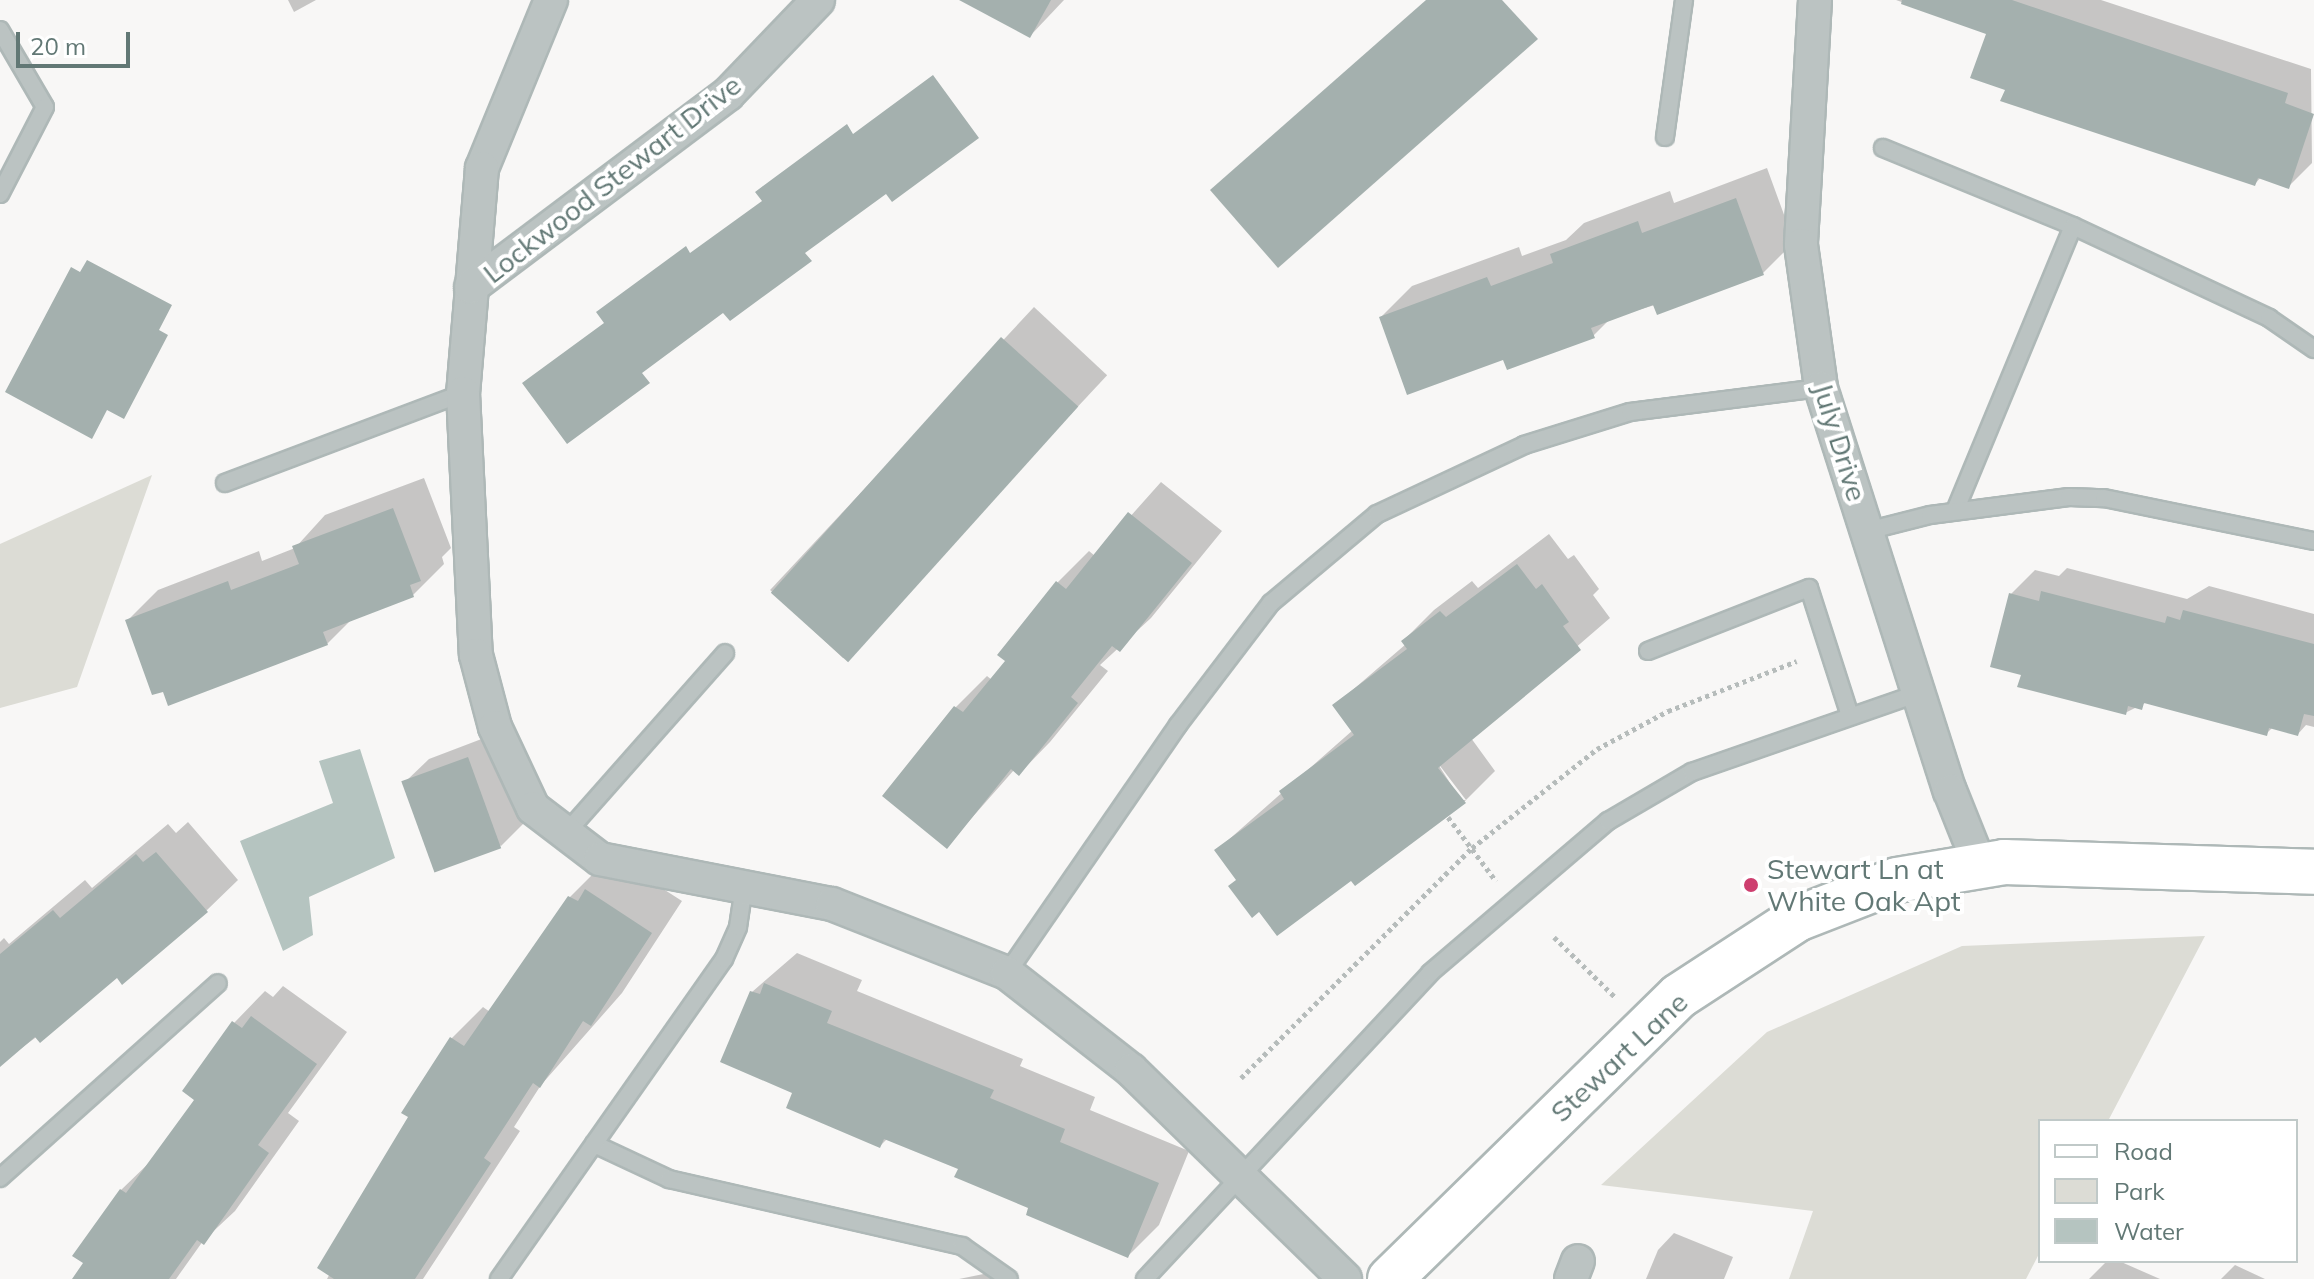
<!DOCTYPE html>
<html>
<head>
<meta charset="utf-8">
<style>
	body { margin:0 }
	#map { position:relative; width:2314px; height:1279px; overflow:hidden; background:#f8f7f6; font-family:Mulish,sans-serif }
	div>[style] { position:absolute }
	[style*='--x'] { left:calc(var(--x)*1px); top:calc(var(--y)*1px); width:calc(var(--w)*1px); rotate:calc(var(--a)*1deg) }
	.green>* { inset:0; background:#dcdcd5 }
	.water>* { inset:0; background:#b5c4c0 }
	.shadow>* { inset:0; background:#0003; transform-origin:0 0 }
	.building>* { inset:0; background:#a4b0ae; transform-origin:0 0 }
	.path>* { height:5px; margin-top:-2.5px; transform-origin:0; background:repeating-linear-gradient(90deg,#b6bcbb 0 4px,transparent 0 8px) }
	.roads { filter:drop-shadow(2px 0 #aeb8b7) drop-shadow(-2px 0 #aeb8b7) drop-shadow(0 2px #aeb8b7) drop-shadow(0 -2px #aeb8b7) }
	.lane>* { height:16px; margin:-8px; padding:0 8px; transform-origin:8px; border-radius:8px; background:#bbc3c2 }
	.street>* { height:32px; margin:-16px; padding:0 16px; transform-origin:16px; border-radius:16px; background:#bbc3c2 }
	.secondary>* { height:44px; margin:-22px; padding:0 22px; transform-origin:22px; border-radius:22px; background:#fff }
	.dots>* { width:22px; height:22px; translate:-50% -50%; box-sizing:border-box; border:4px solid #fff; border-radius:50% }
	span { translate:-50% -50%; white-space:nowrap; text-align:center; line-height:1.15; -webkit-text-stroke:8px #fff; paint-order:stroke }
	.street-label { font-size:28px; color:#627875 }
	.poi-label { font-size:28px; color:#627875 }
	.left { translate:0 -50%; text-align:left }
	.legend { position:absolute; left:2038px; top:1119px; width:260px; height:144px; box-sizing:border-box; background:#fff; border:2px solid #c0c9c8; margin:0; padding:10px 14px; list-style:none; font-size:24px; color:#627875 }
	.legend li { display:flex; align-items:center; gap:16px; height:40px }
	.legend b { width:40px; border:2px solid #c0c9c8 }
	.scale { position:absolute; left:16px; top:32px; width:114px; height:36px; box-sizing:border-box; border:4px solid #627875; border-top:0; padding-left:10px; font-size:24px; line-height:28px; white-space:nowrap; color:#627875; -webkit-text-stroke:6px #fff; paint-order:stroke }
</style>
</head>
<body>
<div id="map">
	<div class="green">
		<i style="clip-path:polygon(152px 475px,77px 687px,0 708px,0 544px)"></i>
		<i style="clip-path:polygon(2205px 936px,2108px 1121px,2040px 1121px,2040px 1252px,2026px 1279px,1789px 1279px,1813px 1211px,1601px 1185px,1767px 1032px,1962px 946px)"></i>
	</div>
	<div class="water">
		<i style="clip-path:polygon(360px 749px,395px 858px,309px 897px,313px 935px,283px 951px,240px 841px,333px 803px,319px 761px)"></i>
	</div>
	<div class="shadow">
		<i style="clip-path:polygon(288px 0,316px 0,294px 12px)"></i>
		<i style="clip-path:polygon(964px 0,1064px 0,1030px 36px)"></i>
		<i style="clip-path:polygon(1896px 0,2101px 0,2311px 69px,2312px 163px,2288px 187px,2261px 177px,2255px 184px,2003px 100px,2007px 89px,1988px 33px)"></i>
		<i style="clip-path:polygon(1767px 168px,1794px 242px,1763px 273px,1611px 318px,1593px 336px,1504px 357px,1381px 317px,1412px 286px,1519px 247px,1522px 256px,1566px 240px,1584px 223px,1670px 191px,1674px 203px)"></i>
		<i style="left:1034px;top:307px;width:100px;height:387px;rotate:43deg"></i>
		<i style="clip-path:polygon(424px 478px,451px 548px,442px 557px,444px 564px,413px 595px,353px 618px,327px 644px,127px 621px,158px 590px,259px 551px,262px 561px,295px 548px,325px 515px)"></i>
		<i style="clip-path:polygon(1161px 482px,1222px 531px,1151px 618px,1100px 665px,1108px 671px,1050px 742px,1019px 774px,1014px 770px,947px 846px,956px 707px,987px 676px,992px 680px,1007px 660px,1000px 654px,1058px 582px,1089px 551px,1095px 556px)"></i>
		<i style="clip-path:polygon(evenodd,1549px 534px,1568px 559px,1574px 555px,1599px 589px,1593px 595px,1610px 618px,1471px 738px,1495px 771px,1464px 802px,1351px 878px,1238px 878px,1217px 850px,1353px 730px,1334px 706px,1406px 644px,1403px 641px,1434px 610px,1472px 581px,1478px 588px,1549px 534px,1434px 758px,1466px 800px,1461px 800px,1434px 758px)"></i>
		<i style="clip-path:polygon(2067px 568px,2187px 599px,2209px 586px,2314px 614px,2314px 727px,2306px 725px,2298px 734px,2273px 727px,2266px 734px,2147px 702px,2125px 713px,2023px 673px,2011px 594px,2035px 570px,2059px 576px)"></i>
		<i style="clip-path:polygon(492px 735px,525px 822px,501px 846px,404px 783px,429px 759px)"></i>
		<i style="clip-path:polygon(188px 822px,238px 880px,206px 911px,0 1064px,0 942px,4px 938px,9px 944px,85px 880px,92px 888px,168px 824px,176px 833px)"></i>
		<i style="clip-path:polygon(618px 860px,682px 901px,622px 993px,541px 1085px,514px 1127px,520px 1131px,423px 1279px,327px 1279px,452px 1038px,483px 1007px,490px 1012px,570px 897px,601px 866px)"></i>
		<i style="clip-path:polygon(797px 953px,862px 980px,857px 991px,1023px 1059px,1020px 1066px,1095px 1097px,1090px 1110px,1189px 1151px,1159px 1225px,1128px 1256px,960px 1168px,888px 1138px,880px 1146px,794px 1092px,752px 992px)"></i>
		<i style="clip-path:polygon(283px 986px,347px 1032px,288px 1113px,299px 1121px,235px 1211px,203px 1241px,176px 1279px,84px 1279px,121px 1190px,153px 1159px,197px 1099px,234px 1023px,265px 991px,273px 997px)"></i>
		<i style="clip-path:polygon(1674px 1233px,1733px 1257px,1724px 1279px,1646px 1279px,1658px 1250px)"></i>
		<i style="clip-path:polygon(2107px 1261px,2119px 1261px,2160px 1279px,2089px 1279px)"></i>
		<i style="clip-path:polygon(2235px 1265px,2265px 1279px,2221px 1279px)"></i>
		<i style="clip-path:polygon(1003px 1270px,1005px 1279px,959px 1279px)"></i>
	</div>
	<div class="building">
		<i style="clip-path:polygon(959px 0,1051px 0,1030px 38px)"></i>
		<i style="clip-path:polygon(1426px 0,1502px 0,1538px 39px,1278px 268px,1210px 190px)"></i>
		<i style="clip-path:polygon(1902px 0,2012px 0,2288px 93px,2285px 103px,2314px 114px,2289px 189px,2258px 178px,2255px 186px,2000px 101px,2005px 90px,1970px 78px,1986px 34px,1901px 4px)"></i>
		<i style="clip-path:polygon(933px 75px,979px 138px,892px 202px,886px 194px,805px 253px,812px 261px,730px 321px,723px 313px,642px 373px,650px 383px,567px 444px,522px 383px,604px 323px,596px 312px,686px 246px,690px 253px,762px 201px,755px 192px,847px 124px,853px 134px)"></i>
		<i style="clip-path:polygon(1736px 198px,1764px 275px,1657px 315px,1653px 305px,1591px 328px,1595px 338px,1507px 370px,1503px 360px,1407px 395px,1379px 317px,1487px 277px,1491px 286px,1553px 263px,1550px 254px,1638px 221px,1642px 233px)"></i>
		<i style="clip-path:polygon(87px 260px,172px 305px,159px 330px,168px 335px,124px 419px,107px 410px,92px 439px,5px 392px,71px 267px,80px 272px)"></i>
		<i style="left:1001px;top:337px;width:104px;height:344px;rotate:42deg"></i>
		<i style="clip-path:polygon(393px 508px,421px 581px,410px 585px,414px 597px,323px 632px,328px 645px,168px 706px,163px 692px,152px 695px,125px 620px,228px 581px,231px 590px,299px 564px,292px 546px)"></i>
		<i style="clip-path:polygon(1128px 512px,1192px 563px,1120px 652px,1112px 646px,1071px 697px,1078px 703px,1019px 776px,1011px 769px,947px 849px,882px 796px,954px 706px,963px 712px,1005px 661px,997px 655px,1056px 581px,1066px 589px)"></i>
		<i style="clip-path:polygon(1517px 564px,1536px 589px,1542px 584px,1569px 622px,1563px 626px,1581px 650px,1438px 768px,1466px 803px,1355px 886px,1351px 881px,1277px 936px,1259px 912px,1252px 918px,1228px 886px,1236px 880px,1214px 850px,1284px 799px,1279px 791px,1354px 735px,1332px 705px,1407px 649px,1401px 641px,1440px 611px,1446px 617px)"></i>
		<i style="clip-path:polygon(2041px 591px,2165px 623px,2167px 616px,2180px 620px,2183px 610px,2314px 644px,2314px 716px,2304px 714px,2298px 736px,2269px 728px,2267px 736px,2144px 703px,2142px 710px,2128px 706px,2126px 715px,2017px 687px,2021px 675px,1990px 667px,2009px 593px,2039px 601px)"></i>
		<i style="left:468px;top:757px;width:97px;height:71px;rotate:70deg"></i>
		<i style="clip-path:polygon(156px 852px,208px 912px,122px 985px,117px 978px,40px 1043px,35px 1037px,0 1067px,0 954px,53px 910px,60px 918px,136px 854px,143px 862px)"></i>
		<i style="clip-path:polygon(585px 889px,652px 933px,591px 1026px,583px 1021px,540px 1088px,533px 1083px,484px 1158px,491px 1163px,415px 1279px,334px 1279px,317px 1268px,408px 1117px,401px 1113px,450px 1037px,464px 1046px,568px 896px,578px 901px)"></i>
		<i style="clip-path:polygon(764px 983px,832px 1011px,827px 1023px,994px 1090px,990px 1098px,1065px 1129px,1060px 1142px,1159px 1183px,1128px 1258px,1026px 1215px,1028px 1208px,954px 1177px,958px 1169px,884px 1139px,880px 1148px,786px 1108px,792px 1093px,720px 1062px,750px 991px,760px 994px)"></i>
		<i style="clip-path:polygon(251px 1016px,317px 1064px,258px 1145px,269px 1153px,204px 1245px,197px 1240px,169px 1279px,72px 1279px,83px 1263px,72px 1256px,120px 1189px,126px 1193px,194px 1100px,182px 1091px,232px 1021px,242px 1028px)"></i>
	</div>
	<div class="path">
		<i style="--x:1448;--y:817;--w:80;--a:53.1"></i>
		<i style="--x:1554;--y:937;--w:87;--a:44.5"></i>
		<i style="--x:1241;--y:1078;--w:326;--a:-44.9"></i>
		<i style="--x:1472;--y:848;--w:159;--a:-38.4"></i>
		<i style="--x:1597;--y:749;--w:81;--a:-28.2"></i>
		<i style="--x:1668;--y:711;--w:138;--a:-21.2"></i>
	</div>
	<div class="roads">
		<div class="lane">
			<i style="--x:0;--y:30;--w:89;--a:59.7"></i>
			<i style="--x:45;--y:107;--w:98;--a:117.3"></i>
			<i style="--x:1665;--y:137;--w:138;--a:-82.1"></i>
			<i style="--x:1883;--y:148;--w:205;--a:22.3"></i>
			<i style="--x:2073;--y:226;--w:217;--a:25.1"></i>
			<i style="--x:2269;--y:318;--w:55;--a:34.6"></i>
			<i style="--x:225;--y:483;--w:254;--a:-20.7"></i>
			<i style="--x:1955;--y:511;--w:308;--a:-67.5"></i>
			<i style="--x:1867;--y:531;--w:65;--a:-14.3"></i>
			<i style="--x:1930;--y:515;--w:140;--a:-7.4"></i>
			<i style="--x:2069;--y:497;--w:35;--a:2"></i>
			<i style="--x:2104;--y:498;--w:214;--a:11.6"></i>
			<i style="--x:1648;--y:651;--w:173;--a:-21.4"></i>
			<i style="--x:1809;--y:588;--w:134;--a:72.2"></i>
			<i style="--x:566;--y:833;--w:240;--a:-48.5"></i>
			<i style="--x:1007;--y:973;--w:301;--a:-55.4"></i>
			<i style="--x:1178;--y:725;--w:153;--a:-52.7"></i>
			<i style="--x:1271;--y:603;--w:138;--a:-40"></i>
			<i style="--x:1377;--y:514;--w:162;--a:-25.1"></i>
			<i style="--x:1524;--y:445;--w:111;--a:-17.3"></i>
			<i style="--x:1630;--y:412;--w:193;--a:-7.2"></i>
			<i style="--x:594;--y:1144;--w:83;--a:25"></i>
			<i style="--x:669;--y:1179;--w:301;--a:12.9"></i>
			<i style="--x:962;--y:1246;--w:57;--a:35.1"></i>
			<i style="--x:0;--y:1178;--w:292;--a:-41.8"></i>
			<i style="--x:499;--y:1279;--w:391;--a:-54.9"></i>
			<i style="--x:724;--y:959;--w:35;--a:-66"></i>
			<i style="--x:738;--y:927;--w:40;--a:-81.5"></i>
			<i style="--x:1145;--y:1279;--w:418;--a:-47"></i>
			<i style="--x:1430;--y:973;--w:234;--a:-40.5"></i>
			<i style="--x:1608;--y:821;--w:97;--a:-30.3"></i>
			<i style="--x:1692;--y:772;--w:240;--a:-19.2"></i>
		</div>
		<div class="street">
			<i style="--x:551;--y:0;--w:182;--a:112.3"></i>
			<i style="--x:482;--y:168;--w:226;--a:94.8"></i>
			<i style="--x:463;--y:393;--w:262;--a:87.2"></i>
			<i style="--x:476;--y:655;--w:74;--a:75.2"></i>
			<i style="--x:495;--y:727;--w:89;--a:64.9"></i>
			<i style="--x:533;--y:808;--w:84;--a:37.3"></i>
			<i style="--x:600;--y:859;--w:236;--a:11"></i>
			<i style="--x:832;--y:904;--w:188;--a:21.5"></i>
			<i style="--x:1007;--y:973;--w:157;--a:38"></i>
			<i style="--x:1131;--y:1070;--w:299;--a:44.3"></i>
			<i style="--x:1815;--y:0;--w:245;--a:93.3"></i>
			<i style="--x:1801;--y:245;--w:144;--a:82"></i>
			<i style="--x:1821;--y:388;--w:423;--a:72.3"></i>
			<i style="--x:1950;--y:791;--w:81;--a:68.2"></i>
			<i style="--x:471;--y:287;--w:321;--a:-36.9"></i>
			<i style="--x:728;--y:94;--w:130;--a:-46.2"></i>
			<i style="--x:1571;--y:1279;--w:19;--a:-69"></i>
		</div>
		<div class="secondary">
			<i style="--x:1390;--y:1279;--w:404;--a:-44.4"></i>
			<i style="--x:1679;--y:996;--w:141;--a:-33.1"></i>
			<i style="--x:1797;--y:919;--w:107;--a:-21.3"></i>
			<i style="--x:1897;--y:880;--w:109;--a:-9.5"></i>
			<i style="--x:2004;--y:862;--w:310;--a:1.8"></i>
		</div>
	</div>
	<div class="dots">
		<i style="left:1751px;top:885px;background:#ce3f6f"></i>
	</div>
	<div class="street-label">
		<span style="left:612px;top:179px;rotate:-38deg">Lockwood Stewart Drive</span>
		<span style="left:1840px;top:442px;rotate:73deg">July Drive</span>
		<span style="left:1619px;top:1057px;rotate:-43deg">Stewart Lane</span>
	</div>
	<div class="poi-label">
		<span class="left" style="left:1767px;top:885px">Stewart Ln at<br>White Oak Apt</span>
	</div>
	<ul class="legend">
	<li><b style="height:10px;background:#fff"></b>Road</li>
	<li><b style="height:22px;background:#dcdcd5"></b>Park</li>
	<li><b style="height:22px;background:#b5c4c0"></b>Water</li>
	</ul>
	<div class="scale">20 m</div>
</div>
</body>
</html>
